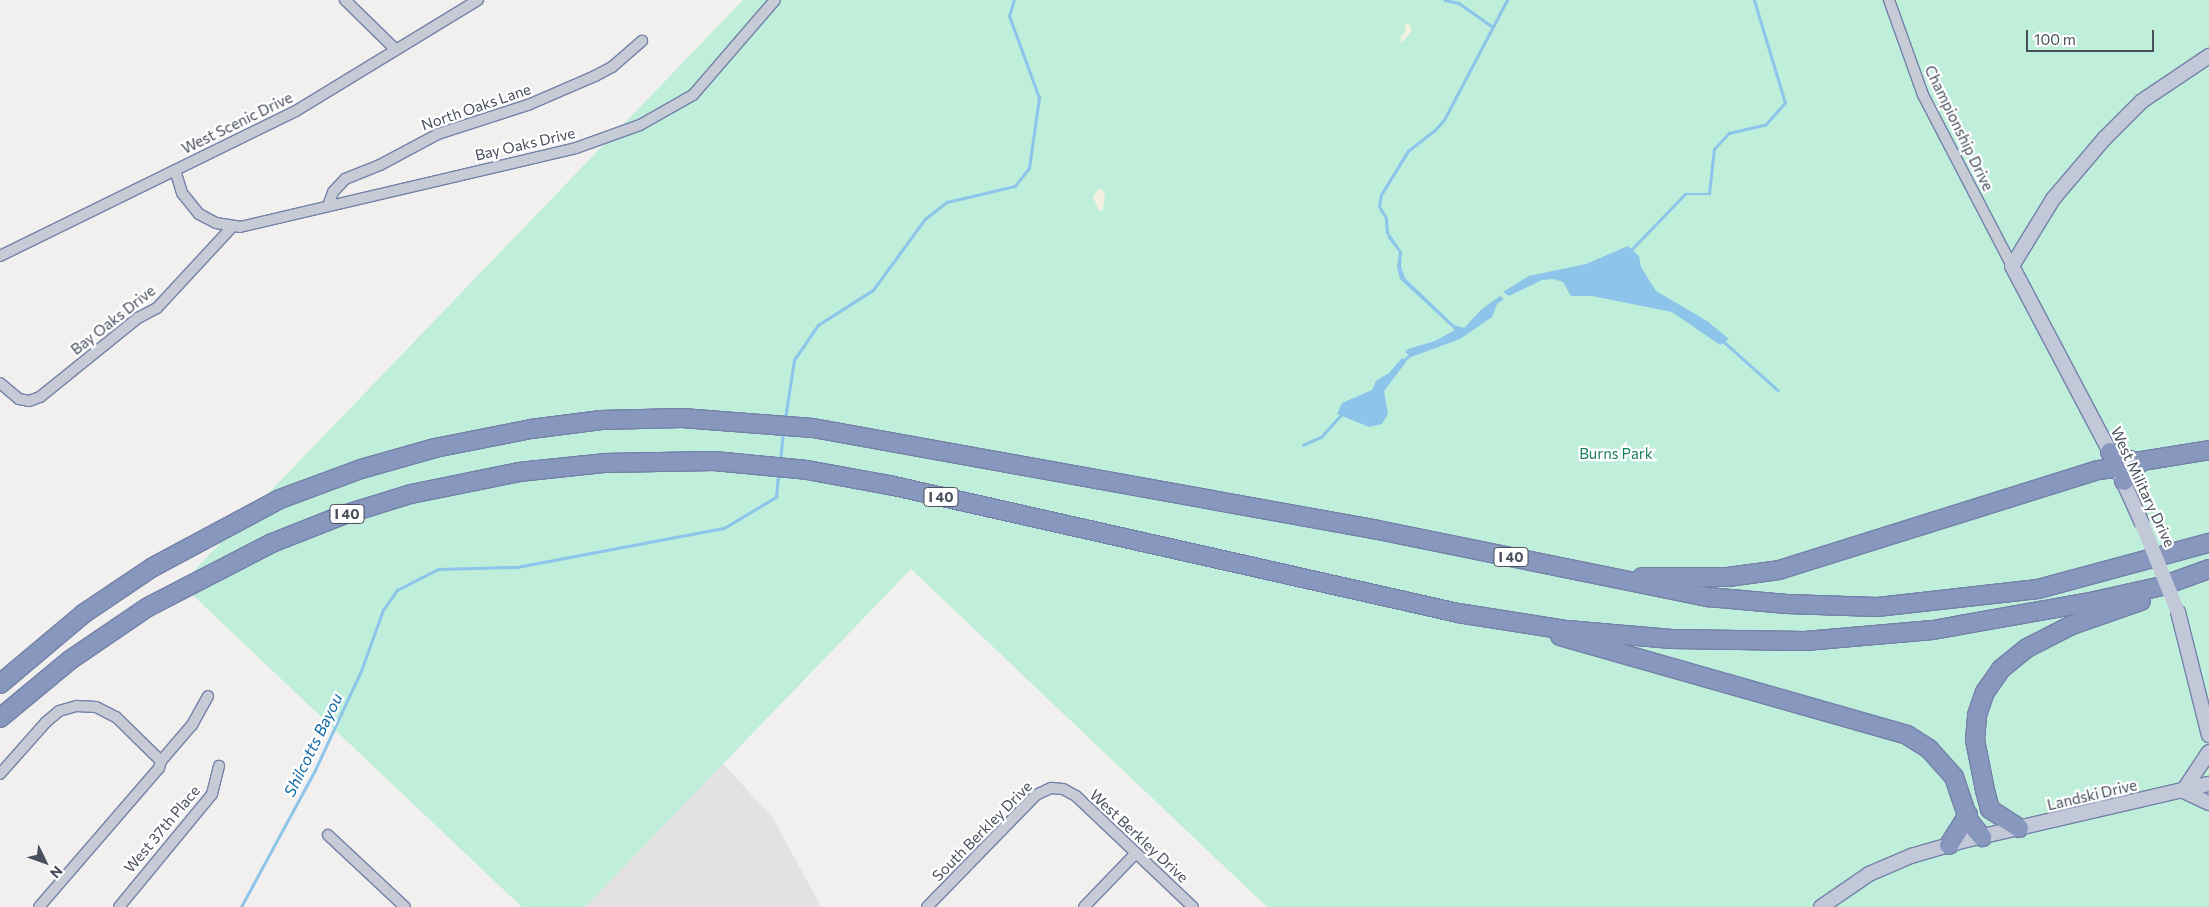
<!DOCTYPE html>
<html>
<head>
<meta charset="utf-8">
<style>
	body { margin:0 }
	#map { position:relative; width:2209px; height:907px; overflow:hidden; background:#f2f0ef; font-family:Commissioner,sans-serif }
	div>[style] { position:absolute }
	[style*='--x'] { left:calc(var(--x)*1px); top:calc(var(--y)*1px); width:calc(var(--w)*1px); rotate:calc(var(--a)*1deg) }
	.education>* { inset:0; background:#e3e1e1 }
	.green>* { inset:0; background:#bfeedb }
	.sand>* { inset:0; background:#f2f0e0 }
	.water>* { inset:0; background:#8dc4ea }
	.stream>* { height:2.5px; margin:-1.25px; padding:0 1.25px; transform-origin:1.25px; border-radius:1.25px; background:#8dc4ea }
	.roads { filter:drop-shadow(1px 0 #7382a9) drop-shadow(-1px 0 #7382a9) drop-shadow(0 1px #7382a9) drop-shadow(0 -1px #7382a9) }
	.street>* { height:10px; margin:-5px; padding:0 5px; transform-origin:5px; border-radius:5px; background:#c6cbd6 }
	.secondary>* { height:14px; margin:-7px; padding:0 7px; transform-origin:7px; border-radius:7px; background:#c2c8d8 }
	.highway>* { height:18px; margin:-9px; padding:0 9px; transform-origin:9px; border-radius:9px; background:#8897bd }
	.secondary-bridge>* { height:14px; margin:-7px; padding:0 7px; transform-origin:7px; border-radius:7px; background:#c2c8d8 }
	span { translate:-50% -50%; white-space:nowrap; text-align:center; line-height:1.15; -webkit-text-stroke:4.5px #fff; paint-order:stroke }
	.shield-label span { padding:1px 4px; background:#fff; border:1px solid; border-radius:4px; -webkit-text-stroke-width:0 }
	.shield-label { font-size:14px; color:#484e5c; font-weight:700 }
	.street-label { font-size:15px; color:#484e5c }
	.park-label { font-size:15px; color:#197d5f }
	.water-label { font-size:16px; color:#1069a7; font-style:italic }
	.north { position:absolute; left:20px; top:837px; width:50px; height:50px; -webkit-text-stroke:4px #fff; paint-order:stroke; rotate:132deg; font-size:14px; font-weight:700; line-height:20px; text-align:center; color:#484e5c }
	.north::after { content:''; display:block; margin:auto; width:18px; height:22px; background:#484e5c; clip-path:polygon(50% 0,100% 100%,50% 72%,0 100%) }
	.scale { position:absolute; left:2026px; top:30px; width:128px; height:22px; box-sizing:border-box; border:2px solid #484e5c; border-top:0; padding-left:6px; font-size:15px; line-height:18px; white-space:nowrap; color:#484e5c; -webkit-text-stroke:4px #fff; paint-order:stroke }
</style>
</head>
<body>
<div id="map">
	<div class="education">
		<i style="clip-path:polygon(718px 758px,773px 818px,821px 907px,559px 907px)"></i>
	</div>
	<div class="green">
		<i style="clip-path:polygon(743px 0,2209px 0,2209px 907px,1267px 907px,911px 569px,585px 907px,522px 907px,181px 584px)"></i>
	</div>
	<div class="sand">
		<i style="clip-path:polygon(1409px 24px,1412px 30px,1402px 43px,1400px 37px,1405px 32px,1405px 25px)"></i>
		<i style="clip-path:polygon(1102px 189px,1105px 196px,1103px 209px,1100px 212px,1093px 197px,1097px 190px)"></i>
	</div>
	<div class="water">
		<i style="clip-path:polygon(1387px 230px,1402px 252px,1401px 267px,1405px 278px,1454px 325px,1464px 328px,1482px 309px,1500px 296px,1504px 299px,1497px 304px,1492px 317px,1460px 339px,1411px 357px,1405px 352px,1408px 349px,1435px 341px,1455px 330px,1400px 279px,1397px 267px,1399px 252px,1388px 238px)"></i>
		<i style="clip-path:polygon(1628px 246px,1639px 256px,1641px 267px,1656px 291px,1707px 321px,1729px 339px,1720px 345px,1672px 312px,1592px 296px,1571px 296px,1563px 282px,1553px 279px,1542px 280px,1509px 296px,1503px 292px,1529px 276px,1586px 264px)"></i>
		<i style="clip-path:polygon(1402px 358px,1406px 362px,1384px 391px,1388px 414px,1382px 424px,1369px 427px,1337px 414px,1342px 403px,1372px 390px,1376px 381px,1389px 373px)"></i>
	</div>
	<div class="stream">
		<i style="--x:1445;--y:0;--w:14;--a:12"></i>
		<i style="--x:1459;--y:3;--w:42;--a:35.2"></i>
		<i style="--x:1387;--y:233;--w:15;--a:-94"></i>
		<i style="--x:1386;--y:218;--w:13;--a:-122"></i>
		<i style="--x:1379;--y:207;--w:12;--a:-81"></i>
		<i style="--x:1381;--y:195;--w:52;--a:-58.5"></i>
		<i style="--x:1408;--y:151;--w:33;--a:-38"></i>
		<i style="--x:1434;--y:131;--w:15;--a:-48"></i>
		<i style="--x:1444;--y:120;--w:136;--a:-62.3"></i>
		<i style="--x:1630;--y:251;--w:79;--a:-46"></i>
		<i style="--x:1685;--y:194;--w:24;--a:0"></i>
		<i style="--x:1709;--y:194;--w:45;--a:-83.7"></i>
		<i style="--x:1714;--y:149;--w:22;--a:-47"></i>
		<i style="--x:1729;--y:133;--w:37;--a:-13"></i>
		<i style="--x:1765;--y:125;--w:30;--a:-48"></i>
		<i style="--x:1785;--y:103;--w:108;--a:-106.8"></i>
		<i style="--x:1722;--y:340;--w:75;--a:41.8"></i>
		<i style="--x:1402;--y:362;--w:12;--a:-42"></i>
		<i style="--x:785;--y:419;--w:60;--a:-81.3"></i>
		<i style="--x:794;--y:360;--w:42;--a:-55.6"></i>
		<i style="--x:818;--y:325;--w:65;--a:-32.5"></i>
		<i style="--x:873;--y:290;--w:88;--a:-53.8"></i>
		<i style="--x:925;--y:219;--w:28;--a:-38"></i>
		<i style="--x:947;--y:202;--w:70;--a:-13.2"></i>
		<i style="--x:1015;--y:186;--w:23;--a:-52"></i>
		<i style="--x:1029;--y:168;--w:71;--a:-81.9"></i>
		<i style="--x:1039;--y:98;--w:87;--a:-110.1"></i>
		<i style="--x:1009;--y:16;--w:17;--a:-73"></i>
		<i style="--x:1303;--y:445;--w:20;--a:-24"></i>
		<i style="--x:1321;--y:437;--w:31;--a:-48"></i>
		<i style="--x:780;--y:461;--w:29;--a:-84"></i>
		<i style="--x:241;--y:907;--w:156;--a:-61.6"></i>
		<i style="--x:315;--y:770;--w:109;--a:-65.1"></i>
		<i style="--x:361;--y:671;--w:65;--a:-70.2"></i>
		<i style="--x:383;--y:610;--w:24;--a:-55"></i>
		<i style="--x:397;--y:590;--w:46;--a:-27.1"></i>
		<i style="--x:438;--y:569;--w:79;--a:-1.5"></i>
		<i style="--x:517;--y:567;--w:211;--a:-10.7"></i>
		<i style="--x:724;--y:528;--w:61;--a:-30.8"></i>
		<i style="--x:776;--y:497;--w:23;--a:-85"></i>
	</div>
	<div class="roads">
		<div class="street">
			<i style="--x:345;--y:0;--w:71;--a:44.4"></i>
			<i style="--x:1889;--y:0;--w:101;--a:70.3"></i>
			<i style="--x:1923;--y:95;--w:193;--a:62.5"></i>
			<i style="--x:175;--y:170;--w:24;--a:73"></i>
			<i style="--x:182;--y:193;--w:27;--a:51"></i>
			<i style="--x:199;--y:214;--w:19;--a:28"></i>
			<i style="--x:216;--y:223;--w:24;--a:9"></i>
			<i style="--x:240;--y:227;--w:345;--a:-13.2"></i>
			<i style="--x:576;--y:148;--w:68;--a:-19.8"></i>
			<i style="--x:640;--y:125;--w:61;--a:-29.5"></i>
			<i style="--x:693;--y:95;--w:125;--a:-49.2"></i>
			<i style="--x:328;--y:206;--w:15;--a:-70"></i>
			<i style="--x:333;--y:192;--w:18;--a:-47"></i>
			<i style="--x:345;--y:179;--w:38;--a:-22"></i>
			<i style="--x:380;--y:165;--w:66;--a:-28.1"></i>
			<i style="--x:438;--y:134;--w:95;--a:-17.9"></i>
			<i style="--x:528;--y:105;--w:73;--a:-23.4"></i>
			<i style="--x:595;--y:76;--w:19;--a:-28"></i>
			<i style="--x:612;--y:67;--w:40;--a:-41"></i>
			<i style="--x:0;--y:256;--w:330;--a:-26.1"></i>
			<i style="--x:296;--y:111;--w:213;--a:-31.4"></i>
			<i style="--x:0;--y:383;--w:25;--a:40"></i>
			<i style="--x:19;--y:399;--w:10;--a:11"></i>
			<i style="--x:29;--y:401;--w:12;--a:-20"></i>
			<i style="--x:40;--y:397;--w:126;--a:-38.9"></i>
			<i style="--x:138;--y:318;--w:21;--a:-28"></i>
			<i style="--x:157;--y:308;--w:110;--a:-47.2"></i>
			<i style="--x:161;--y:761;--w:48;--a:-49.3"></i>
			<i style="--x:192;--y:725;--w:33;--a:-61"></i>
			<i style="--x:0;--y:774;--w:69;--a:-48.5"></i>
			<i style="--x:46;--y:722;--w:17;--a:-40"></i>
			<i style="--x:59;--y:711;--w:19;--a:-16"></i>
			<i style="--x:77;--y:706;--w:19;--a:3"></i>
			<i style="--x:96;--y:707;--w:22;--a:27"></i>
			<i style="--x:116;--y:717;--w:63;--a:44.4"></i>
			<i style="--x:328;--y:835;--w:105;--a:43.1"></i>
			<i style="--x:39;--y:907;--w:184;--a:-49.2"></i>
			<i style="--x:159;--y:768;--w:7;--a:-74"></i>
			<i style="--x:119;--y:907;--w:146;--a:-50.5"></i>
			<i style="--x:212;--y:794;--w:29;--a:-76"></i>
			<i style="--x:927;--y:907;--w:156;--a:-45.8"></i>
			<i style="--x:1036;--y:795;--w:17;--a:-25"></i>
			<i style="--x:1051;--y:788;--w:12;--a:5"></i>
			<i style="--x:1063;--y:789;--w:15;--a:28"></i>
			<i style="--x:1076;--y:796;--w:161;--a:43.5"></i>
			<i style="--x:1084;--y:907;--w:75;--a:-46.1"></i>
		</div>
		<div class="secondary">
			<i style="--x:2141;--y:521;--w:76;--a:-114.2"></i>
			<i style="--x:2110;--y:452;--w:210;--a:-117.8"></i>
			<i style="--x:2012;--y:266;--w:79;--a:-58.5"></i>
			<i style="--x:2053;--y:199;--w:80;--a:-49.6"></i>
			<i style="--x:2105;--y:138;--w:52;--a:-45"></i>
			<i style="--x:2142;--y:101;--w:81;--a:-33.9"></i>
			<i style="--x:2178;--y:612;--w:127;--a:75.9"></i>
			<i style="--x:2209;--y:752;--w:47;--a:123.7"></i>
			<i style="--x:2183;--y:791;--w:29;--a:25"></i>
			<i style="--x:1821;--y:907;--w:58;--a:-34.5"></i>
			<i style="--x:1869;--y:874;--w:46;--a:-23.2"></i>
			<i style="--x:1911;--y:856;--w:57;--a:-16.2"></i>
			<i style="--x:1966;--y:840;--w:249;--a:-13"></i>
		</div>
		<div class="highway">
			<i style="--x:2110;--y:452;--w:24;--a:22"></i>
			<i style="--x:2132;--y:461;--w:10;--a:0"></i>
			<i style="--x:2142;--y:461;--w:68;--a:-9.3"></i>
			<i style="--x:2124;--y:481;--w:10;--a:-61"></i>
			<i style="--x:2129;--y:472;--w:17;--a:-40"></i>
			<i style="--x:1642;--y:577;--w:86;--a:0"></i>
			<i style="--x:1728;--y:577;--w:51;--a:-7.8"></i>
			<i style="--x:1779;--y:570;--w:334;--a:-17.4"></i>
			<i style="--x:2098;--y:470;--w:20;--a:-6"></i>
			<i style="--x:1560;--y:636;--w:361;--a:15.9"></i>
			<i style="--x:1907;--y:735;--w:26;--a:32"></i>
			<i style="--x:1929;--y:749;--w:38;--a:48"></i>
			<i style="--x:1954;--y:777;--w:46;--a:71.2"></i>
			<i style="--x:1969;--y:821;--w:21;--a:51"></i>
			<i style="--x:0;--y:684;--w:109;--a:-40.1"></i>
			<i style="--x:83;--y:614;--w:84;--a:-33.9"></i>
			<i style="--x:153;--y:567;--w:144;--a:-28.2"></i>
			<i style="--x:280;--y:499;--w:86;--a:-20.3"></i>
			<i style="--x:361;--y:469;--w:77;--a:-15.8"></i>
			<i style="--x:435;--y:448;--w:98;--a:-11.2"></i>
			<i style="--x:531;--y:429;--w:71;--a:-7.3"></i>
			<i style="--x:601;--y:420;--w:81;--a:-1.4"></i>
			<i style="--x:682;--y:418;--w:131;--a:4.4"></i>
			<i style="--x:813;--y:428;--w:574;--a:10.23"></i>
			<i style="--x:1378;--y:530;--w:337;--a:11.5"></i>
			<i style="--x:1708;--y:597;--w:79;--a:5.1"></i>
			<i style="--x:1787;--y:604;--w:90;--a:1.9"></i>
			<i style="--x:1877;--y:607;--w:162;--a:-6.4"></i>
			<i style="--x:2038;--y:589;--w:177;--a:-15.1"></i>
			<i style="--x:0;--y:718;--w:91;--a:-39.6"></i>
			<i style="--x:70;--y:660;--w:94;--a:-34.2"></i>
			<i style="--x:148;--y:607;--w:140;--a:-27.3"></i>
			<i style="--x:272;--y:543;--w:76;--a:-21.5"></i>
			<i style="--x:343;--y:515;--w:71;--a:-17.2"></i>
			<i style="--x:411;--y:494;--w:110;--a:-11.5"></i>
			<i style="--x:519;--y:472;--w:85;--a:-6"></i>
			<i style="--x:604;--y:463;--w:110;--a:-1"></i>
			<i style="--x:714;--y:461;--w:93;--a:5.5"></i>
			<i style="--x:807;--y:470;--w:88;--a:10.4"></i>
			<i style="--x:894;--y:486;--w:578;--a:12.69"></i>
			<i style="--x:1458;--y:613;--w:110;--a:8.9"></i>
			<i style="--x:1567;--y:630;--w:105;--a:4.9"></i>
			<i style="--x:1672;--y:639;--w:133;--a:0.9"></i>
			<i style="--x:1805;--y:641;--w:128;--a:-4.9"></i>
			<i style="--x:1933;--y:630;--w:159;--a:-10.1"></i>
			<i style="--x:2090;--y:602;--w:74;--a:-12.5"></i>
			<i style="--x:2162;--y:586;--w:50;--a:-19.9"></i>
			<i style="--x:2019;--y:828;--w:35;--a:-147"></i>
			<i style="--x:1990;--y:809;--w:20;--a:-105"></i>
			<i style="--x:1985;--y:790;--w:51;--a:-101.3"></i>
			<i style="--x:1975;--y:740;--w:25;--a:-85"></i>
			<i style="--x:1977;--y:715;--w:24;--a:-71"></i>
			<i style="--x:1985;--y:692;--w:28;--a:-55"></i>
			<i style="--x:2001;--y:669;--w:33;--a:-39"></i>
			<i style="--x:2027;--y:648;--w:51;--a:-27.1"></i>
			<i style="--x:2072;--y:625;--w:73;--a:-19.2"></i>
			<i style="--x:1949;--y:845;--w:36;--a:-58"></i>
		</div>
	</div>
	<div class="secondary-bridge">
		<i style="--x:2141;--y:521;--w:98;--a:67.9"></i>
	</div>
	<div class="shield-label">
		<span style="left:941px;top:497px">I 40</span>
		<span style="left:347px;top:514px">I 40</span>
		<span style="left:1511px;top:557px">I 40</span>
	</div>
	<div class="street-label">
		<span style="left:476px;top:107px;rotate:-19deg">North Oaks Lane</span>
		<span style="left:237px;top:123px;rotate:-26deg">West Scenic Drive</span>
		<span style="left:1959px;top:128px;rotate:64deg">Championship Drive</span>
		<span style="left:525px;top:144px;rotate:-13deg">Bay Oaks Drive</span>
		<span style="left:113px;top:320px;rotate:-38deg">Bay Oaks Drive</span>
		<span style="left:2143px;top:487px;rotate:65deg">West Military Drive</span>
		<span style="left:2092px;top:795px;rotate:-13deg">Landski Drive</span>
		<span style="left:162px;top:829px;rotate:-50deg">West 37th Place</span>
		<span style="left:982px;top:831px;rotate:-45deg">South Berkley Drive</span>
		<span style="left:1139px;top:836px;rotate:43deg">West Berkley Drive</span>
	</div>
	<div class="park-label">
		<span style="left:1616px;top:454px">Burns Park</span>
	</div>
	<div class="water-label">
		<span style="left:313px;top:745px;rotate:-64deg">Shilcotts Bayou</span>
	</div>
	<div class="north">N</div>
	<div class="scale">100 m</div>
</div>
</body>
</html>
